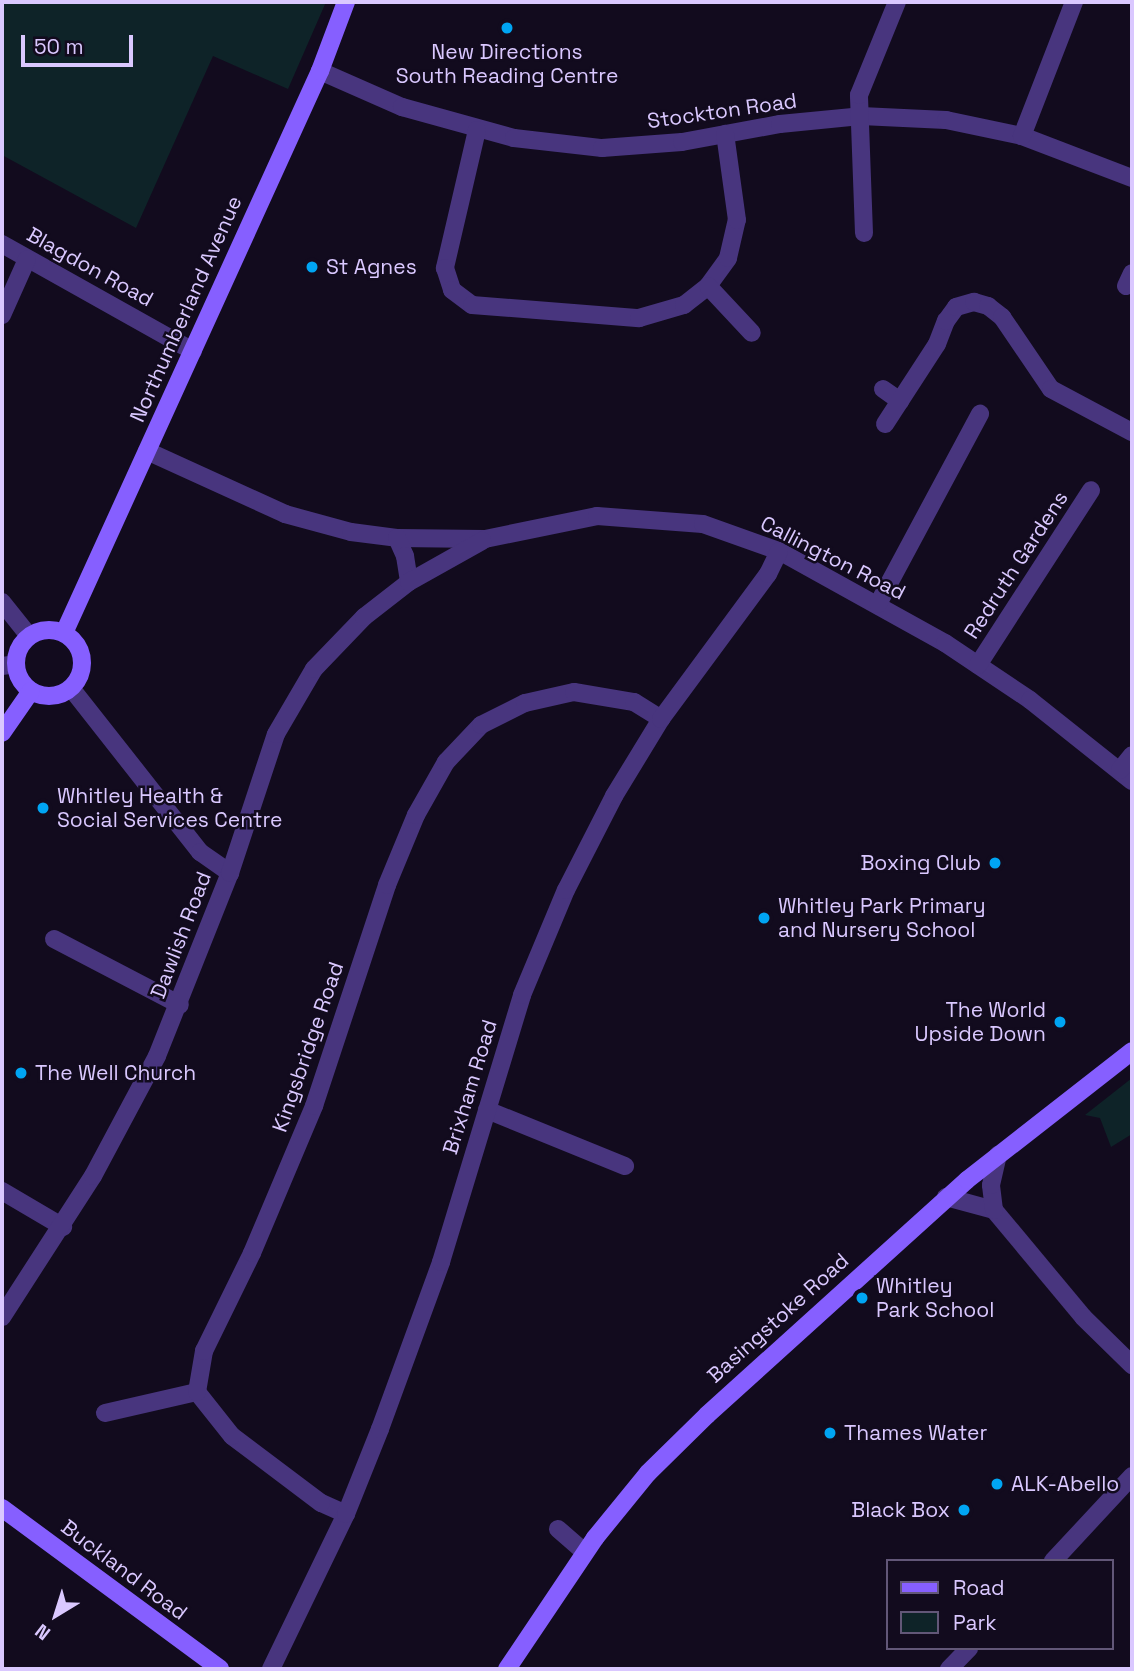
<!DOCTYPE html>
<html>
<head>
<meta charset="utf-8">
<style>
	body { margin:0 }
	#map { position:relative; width:1134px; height:1671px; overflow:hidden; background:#120b1e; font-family:"Space Grotesk",sans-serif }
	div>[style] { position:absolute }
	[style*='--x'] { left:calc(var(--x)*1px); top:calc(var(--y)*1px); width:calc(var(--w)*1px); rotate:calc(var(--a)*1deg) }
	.green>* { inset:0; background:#0e2328 }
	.street>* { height:18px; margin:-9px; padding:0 9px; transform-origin:9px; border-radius:9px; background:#48357e }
	.secondary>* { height:18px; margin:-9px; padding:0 9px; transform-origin:9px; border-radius:9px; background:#865fff }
	.secondary>.ring { margin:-9px; padding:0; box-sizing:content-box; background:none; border:18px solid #865fff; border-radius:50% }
	.dots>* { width:19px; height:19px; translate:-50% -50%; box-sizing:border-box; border:4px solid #120b1e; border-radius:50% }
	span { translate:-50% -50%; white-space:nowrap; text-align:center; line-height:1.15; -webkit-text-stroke:5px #120b1e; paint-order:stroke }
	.poi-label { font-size:21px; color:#dac8ff }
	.left { translate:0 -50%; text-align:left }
	.right { translate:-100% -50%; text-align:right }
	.street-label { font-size:21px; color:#dac8ff }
	.frame { position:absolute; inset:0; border:4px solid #dac8ff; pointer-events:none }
	.legend { position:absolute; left:886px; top:1559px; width:228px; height:91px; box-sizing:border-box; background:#120b1e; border:2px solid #625778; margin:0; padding:9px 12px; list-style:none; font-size:21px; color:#dac8ff }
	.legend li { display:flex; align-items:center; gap:14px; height:35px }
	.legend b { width:35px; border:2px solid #625778 }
	.north { position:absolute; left:21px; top:1580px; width:70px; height:70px; -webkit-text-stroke:5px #120b1e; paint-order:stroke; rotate:218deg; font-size:19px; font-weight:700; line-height:28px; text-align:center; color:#dac8ff }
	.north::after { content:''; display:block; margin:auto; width:24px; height:32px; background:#dac8ff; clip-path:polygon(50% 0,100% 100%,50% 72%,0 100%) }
	.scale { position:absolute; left:21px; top:35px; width:112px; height:32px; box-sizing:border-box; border:4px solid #dac8ff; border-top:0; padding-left:9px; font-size:21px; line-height:24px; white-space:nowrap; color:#dac8ff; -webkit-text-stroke:5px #120b1e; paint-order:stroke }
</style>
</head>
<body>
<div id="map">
	<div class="green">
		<i style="clip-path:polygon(2px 2px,326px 2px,288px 89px,213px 56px,136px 228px,2px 155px)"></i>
		<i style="clip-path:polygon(1132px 1078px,1132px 1134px,1111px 1147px,1100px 1118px,1085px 1115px)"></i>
	</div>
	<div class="street">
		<i style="--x:320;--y:71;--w:90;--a:23.7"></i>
		<i style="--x:402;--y:107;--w:116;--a:15.5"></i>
		<i style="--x:514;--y:138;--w:89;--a:6.5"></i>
		<i style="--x:602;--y:148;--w:80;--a:-4.3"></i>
		<i style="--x:682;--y:142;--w:100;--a:-10.4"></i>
		<i style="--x:780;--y:124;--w:81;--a:-5.6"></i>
		<i style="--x:861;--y:116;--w:85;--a:2.7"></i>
		<i style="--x:946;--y:120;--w:78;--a:11.9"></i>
		<i style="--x:1022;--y:136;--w:118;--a:20.9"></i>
		<i style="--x:477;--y:130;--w:142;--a:103.1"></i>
		<i style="--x:445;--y:268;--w:23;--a:72"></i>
		<i style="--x:452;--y:290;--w:25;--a:37"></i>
		<i style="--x:472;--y:305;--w:168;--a:4.5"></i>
		<i style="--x:639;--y:318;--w:47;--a:-16.1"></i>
		<i style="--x:684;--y:305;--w:31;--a:-38"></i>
		<i style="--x:708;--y:286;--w:34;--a:-54"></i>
		<i style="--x:728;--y:258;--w:39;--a:-77"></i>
		<i style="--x:737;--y:220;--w:87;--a:-97.9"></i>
		<i style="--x:1022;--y:136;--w:144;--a:-68.8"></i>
		<i style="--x:864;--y:233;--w:138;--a:-92.1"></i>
		<i style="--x:859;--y:95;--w:100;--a:-67.8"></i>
		<i style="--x:2;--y:244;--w:219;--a:29.3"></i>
		<i style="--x:708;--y:286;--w:64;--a:46.9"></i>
		<i style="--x:1126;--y:286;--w:14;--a:-65"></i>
		<i style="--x:2;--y:315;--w:61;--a:-65.9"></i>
		<i style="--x:883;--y:389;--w:21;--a:35"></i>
		<i style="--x:885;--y:424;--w:95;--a:-57"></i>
		<i style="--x:937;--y:344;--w:25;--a:-69"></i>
		<i style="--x:946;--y:321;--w:17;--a:-54"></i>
		<i style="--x:956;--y:307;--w:19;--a:-16"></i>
		<i style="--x:974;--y:302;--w:15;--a:16"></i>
		<i style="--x:988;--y:306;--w:18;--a:38"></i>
		<i style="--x:1002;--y:317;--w:87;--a:55.8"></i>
		<i style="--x:1051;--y:389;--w:92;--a:28"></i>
		<i style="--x:147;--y:451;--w:152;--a:24.5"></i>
		<i style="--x:285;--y:514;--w:68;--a:15.3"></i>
		<i style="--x:351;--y:532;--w:46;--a:7.4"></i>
		<i style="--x:397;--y:538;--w:88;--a:0.7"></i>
		<i style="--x:485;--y:539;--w:114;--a:-11.6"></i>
		<i style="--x:597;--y:516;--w:106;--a:4.3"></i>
		<i style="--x:703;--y:524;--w:81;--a:19.6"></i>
		<i style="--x:779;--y:551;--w:190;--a:29"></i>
		<i style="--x:945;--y:643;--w:102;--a:33.8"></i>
		<i style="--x:1030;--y:700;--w:130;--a:38.5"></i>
		<i style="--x:397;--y:538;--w:20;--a:66"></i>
		<i style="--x:405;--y:556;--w:26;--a:81"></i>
		<i style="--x:2;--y:602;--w:43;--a:51.5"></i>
		<i style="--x:878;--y:604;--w:216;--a:-61.8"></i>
		<i style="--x:978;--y:665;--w:208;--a:-57.1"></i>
		<i style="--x:2;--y:666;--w:14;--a:-8"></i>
		<i style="--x:71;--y:688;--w:209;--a:51.8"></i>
		<i style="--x:200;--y:852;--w:37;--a:35"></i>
		<i style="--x:1120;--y:770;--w:19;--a:-51"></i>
		<i style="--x:54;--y:939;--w:142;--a:27.6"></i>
		<i style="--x:487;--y:1110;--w:149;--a:22.1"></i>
		<i style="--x:2;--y:1191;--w:71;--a:30.5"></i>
		<i style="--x:946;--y:1197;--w:50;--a:15.2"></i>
		<i style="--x:994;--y:1210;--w:139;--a:50.2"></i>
		<i style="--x:1083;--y:1317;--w:69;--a:44.4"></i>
		<i style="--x:994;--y:1210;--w:25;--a:-97"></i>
		<i style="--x:991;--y:1185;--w:31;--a:-77"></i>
		<i style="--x:2;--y:1317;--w:168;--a:-57.2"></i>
		<i style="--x:93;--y:1176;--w:136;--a:-61.9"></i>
		<i style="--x:157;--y:1056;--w:197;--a:-68.3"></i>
		<i style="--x:230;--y:873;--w:146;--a:-71.7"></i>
		<i style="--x:276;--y:734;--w:75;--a:-59.7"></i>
		<i style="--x:314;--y:669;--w:72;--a:-46.1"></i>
		<i style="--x:364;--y:617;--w:57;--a:-37.9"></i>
		<i style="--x:409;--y:582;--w:84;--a:-29.3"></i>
		<i style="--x:105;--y:1413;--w:94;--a:-12.9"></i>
		<i style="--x:346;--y:1514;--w:27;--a:-156"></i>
		<i style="--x:321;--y:1503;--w:111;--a:-143"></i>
		<i style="--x:232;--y:1436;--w:56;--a:-128.5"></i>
		<i style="--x:197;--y:1392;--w:42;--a:-80.3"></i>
		<i style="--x:204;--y:1351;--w:109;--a:-63.9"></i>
		<i style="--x:252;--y:1253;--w:160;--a:-67.1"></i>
		<i style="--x:314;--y:1106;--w:233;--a:-71.7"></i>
		<i style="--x:387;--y:885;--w:76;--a:-67.5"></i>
		<i style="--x:416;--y:815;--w:61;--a:-60.5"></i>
		<i style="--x:446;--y:762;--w:51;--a:-46.6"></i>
		<i style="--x:481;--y:725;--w:49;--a:-26.6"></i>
		<i style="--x:525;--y:703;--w:50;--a:-12.7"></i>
		<i style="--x:574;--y:692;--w:61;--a:9.5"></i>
		<i style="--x:634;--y:702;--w:32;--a:32"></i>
		<i style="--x:558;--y:1529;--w:35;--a:41"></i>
		<i style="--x:1053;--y:1561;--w:116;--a:-47.1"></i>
		<i style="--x:271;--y:1669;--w:172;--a:-64.2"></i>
		<i style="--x:346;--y:1514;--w:92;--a:-68.2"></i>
		<i style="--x:380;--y:1429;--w:178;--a:-69.9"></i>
		<i style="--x:441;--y:1262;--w:279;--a:-73.1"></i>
		<i style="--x:522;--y:995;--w:114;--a:-67.3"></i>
		<i style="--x:566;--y:890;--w:106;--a:-62.9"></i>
		<i style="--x:614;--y:796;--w:90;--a:-58.6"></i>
		<i style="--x:661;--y:719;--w:180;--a:-53.6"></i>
		<i style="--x:768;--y:574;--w:25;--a:-64"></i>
		<i style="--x:949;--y:1669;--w:29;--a:-46"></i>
	</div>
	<div class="secondary">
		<i class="ring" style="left:16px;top:630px;width:48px;height:48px"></i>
		<i style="--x:64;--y:633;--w:618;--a:-65.51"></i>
		<i style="--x:320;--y:71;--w:74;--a:-69.4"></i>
		<i style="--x:2;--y:733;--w:51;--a:-55.4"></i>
		<i style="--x:2;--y:1508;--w:271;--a:36.4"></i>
		<i style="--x:507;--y:1669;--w:158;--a:-56.1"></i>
		<i style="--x:595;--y:1538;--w:84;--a:-50.8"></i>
		<i style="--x:648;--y:1473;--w:83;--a:-44.5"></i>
		<i style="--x:707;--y:1415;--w:350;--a:-42.1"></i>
		<i style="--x:967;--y:1180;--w:209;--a:-38"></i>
	</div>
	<div class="dots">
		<i style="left:507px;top:28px;background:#00a5f3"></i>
		<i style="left:312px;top:267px;background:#00a5f3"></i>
		<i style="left:43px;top:808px;background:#00a5f3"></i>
		<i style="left:995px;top:863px;background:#00a5f3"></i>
		<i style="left:764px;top:918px;background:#00a5f3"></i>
		<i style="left:1060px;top:1022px;background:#00a5f3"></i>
		<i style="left:21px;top:1073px;background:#00a5f3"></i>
		<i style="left:862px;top:1298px;background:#00a5f3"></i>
		<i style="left:830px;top:1433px;background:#00a5f3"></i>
		<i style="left:997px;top:1484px;background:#00a5f3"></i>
		<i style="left:964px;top:1510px;background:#00a5f3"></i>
	</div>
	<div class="poi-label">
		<span style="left:507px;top:64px">New Directions<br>South Reading Centre</span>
		<span class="left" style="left:326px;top:267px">St Agnes</span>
		<span class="left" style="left:57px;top:808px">Whitley Health &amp;<br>Social Services Centre</span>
		<span class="right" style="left:981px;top:863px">Boxing Club</span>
		<span class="left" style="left:778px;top:918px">Whitley Park Primary<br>and Nursery School</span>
		<span class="right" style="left:1046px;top:1022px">The World<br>Upside Down</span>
		<span class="left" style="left:35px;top:1073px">The Well Church</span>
		<span class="left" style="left:876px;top:1298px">Whitley<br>Park School</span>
		<span class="left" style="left:844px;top:1433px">Thames Water</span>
		<span class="left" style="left:1011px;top:1484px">ALK-Abello</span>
		<span class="right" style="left:950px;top:1510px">Black Box</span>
	</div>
	<div class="street-label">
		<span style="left:722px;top:111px;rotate:-8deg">Stockton Road</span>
		<span style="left:90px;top:267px;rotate:29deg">Blagdon Road</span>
		<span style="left:186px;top:309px;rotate:-66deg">Northumberland Avenue</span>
		<span style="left:833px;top:558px;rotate:27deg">Callington Road</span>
		<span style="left:1016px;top:565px;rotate:-57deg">Redruth Gardens</span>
		<span style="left:181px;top:935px;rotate:-69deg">Dawlish Road</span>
		<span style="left:308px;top:1047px;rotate:-71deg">Kingsbridge Road</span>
		<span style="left:470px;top:1087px;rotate:-73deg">Brixham Road</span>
		<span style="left:778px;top:1318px;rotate:-42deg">Basingstoke Road</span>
		<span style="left:124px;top:1570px;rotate:37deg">Buckland Road</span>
	</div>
	<div class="frame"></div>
	<ul class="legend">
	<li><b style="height:9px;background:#865fff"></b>Road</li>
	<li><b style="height:19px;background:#0e2328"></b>Park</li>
	</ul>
	<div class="north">N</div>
	<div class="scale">50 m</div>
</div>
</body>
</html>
